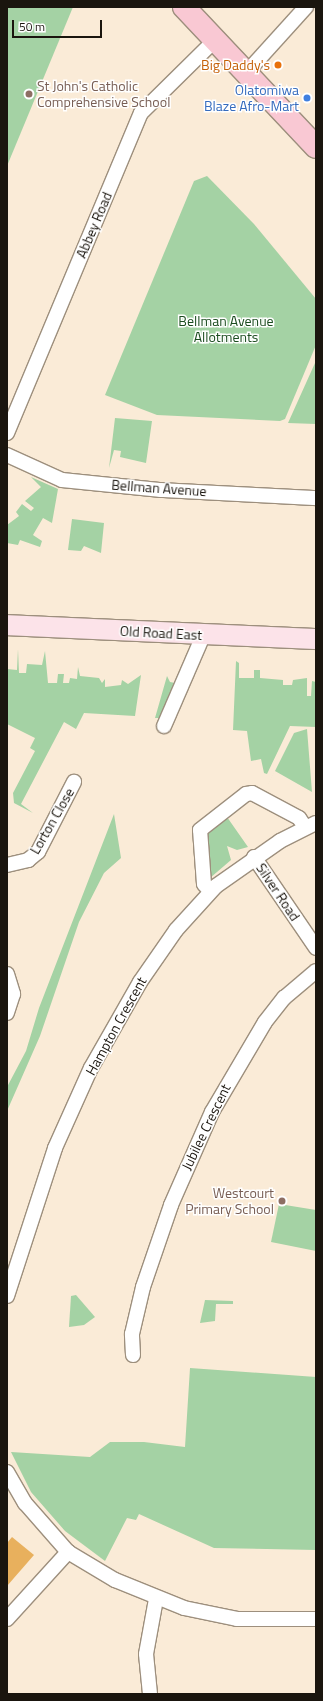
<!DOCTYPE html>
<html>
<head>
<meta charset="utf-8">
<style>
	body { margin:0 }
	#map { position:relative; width:323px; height:1701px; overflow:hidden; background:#faebd7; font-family:"Titillium Web",sans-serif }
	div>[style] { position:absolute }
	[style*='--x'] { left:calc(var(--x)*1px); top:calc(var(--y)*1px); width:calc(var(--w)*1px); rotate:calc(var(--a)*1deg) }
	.green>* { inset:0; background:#a4d2a4 }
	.building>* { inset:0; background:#e8b05d }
	.roads { filter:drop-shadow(1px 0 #9d8f7d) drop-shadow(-1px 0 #9d8f7d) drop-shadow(0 1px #9d8f7d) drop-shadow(0 -1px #9d8f7d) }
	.minor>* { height:14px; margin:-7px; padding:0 7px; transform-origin:7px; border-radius:7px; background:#fff }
	.secondary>* { height:20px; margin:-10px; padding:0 10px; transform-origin:10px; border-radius:10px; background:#fce3e9 }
	.primary>* { height:22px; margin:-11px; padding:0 11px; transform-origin:11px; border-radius:11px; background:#f9c8d3 }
	.dots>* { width:11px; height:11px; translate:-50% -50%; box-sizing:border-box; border:2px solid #fff; border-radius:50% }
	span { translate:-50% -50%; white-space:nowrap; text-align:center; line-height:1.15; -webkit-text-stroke:3px #fff; paint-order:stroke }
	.food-label { font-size:14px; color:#c56008 }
	.right { translate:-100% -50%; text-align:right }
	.education-label { font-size:14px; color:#785e54 }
	.left { translate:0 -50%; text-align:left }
	.shop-label { font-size:14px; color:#366cbe }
	.street-label { font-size:14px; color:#1a150e }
	.park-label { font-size:14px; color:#1b4c1f }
	.frame { position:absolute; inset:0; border:8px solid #1a150e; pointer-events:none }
	.scale { position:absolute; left:12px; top:20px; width:90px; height:18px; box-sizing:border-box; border:2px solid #1a150e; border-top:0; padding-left:5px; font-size:12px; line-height:14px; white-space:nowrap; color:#1a150e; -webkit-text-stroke:3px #fff; paint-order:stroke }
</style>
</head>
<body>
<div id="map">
	<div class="green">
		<i style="clip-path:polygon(7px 7px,73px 7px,7px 166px)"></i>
		<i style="clip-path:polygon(207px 176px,254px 224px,316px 299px,316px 345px,285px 419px,280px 421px,157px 415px,105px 395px,194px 181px)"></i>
		<i style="clip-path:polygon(316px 360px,316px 424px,288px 423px,315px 363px)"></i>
		<i style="clip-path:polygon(115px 418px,152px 421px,146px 463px,120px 457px,121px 451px,114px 450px,109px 468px)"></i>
		<i style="clip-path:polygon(31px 477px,58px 489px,52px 523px,43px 518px,33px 535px,42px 541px,40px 547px,20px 540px,18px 545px,7px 543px,7px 525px,19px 516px,16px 512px,22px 504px,31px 511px,34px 508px,25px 501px,41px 487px)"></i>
		<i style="clip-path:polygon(72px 519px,104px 523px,101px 553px,84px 546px,81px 551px,68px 550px)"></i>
		<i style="clip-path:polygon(18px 649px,19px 673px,26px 673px,27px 664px,42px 665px,45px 651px,48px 683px,57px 683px,58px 674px,64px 674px,63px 683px,69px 683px,70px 678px,77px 679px,78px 667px,80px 676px,99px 678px,102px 683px,105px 679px,105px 687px,121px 685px,122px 680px,128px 684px,141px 675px,135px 716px,84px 713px,76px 729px,64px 722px,21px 804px,33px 813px,14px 803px,13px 793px,35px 751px,30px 748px,35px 738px,7px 724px,7px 669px,17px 670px)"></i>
		<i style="clip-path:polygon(236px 661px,239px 663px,239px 678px,254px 678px,254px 670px,260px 670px,260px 678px,283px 680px,283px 685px,292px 685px,293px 680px,307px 678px,307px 696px,311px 696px,312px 681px,316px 682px,316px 727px,290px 726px,267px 774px,264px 773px,261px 759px,251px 761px,247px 731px,233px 730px)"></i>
		<i style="clip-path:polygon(179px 671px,184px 671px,162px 718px,155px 718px,167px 676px,170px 682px,175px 683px)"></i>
		<i style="clip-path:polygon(307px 729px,312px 792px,275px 771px,268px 785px,294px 733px)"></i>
		<i style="clip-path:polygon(114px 814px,121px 858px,104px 873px,79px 922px,40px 1036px,7px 1111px,7px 1087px,26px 1051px,39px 1008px)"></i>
		<i style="clip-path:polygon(227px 817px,248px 847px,237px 850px,227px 846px,231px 860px,210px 878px,203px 831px)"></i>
		<i style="clip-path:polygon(279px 1204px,316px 1210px,316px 1251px,271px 1242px)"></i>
		<i style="clip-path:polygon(76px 1295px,95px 1317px,84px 1325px,69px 1327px,71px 1296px)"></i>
		<i style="clip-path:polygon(205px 1300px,233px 1301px,233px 1304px,216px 1304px,215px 1321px,200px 1323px)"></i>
		<i style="clip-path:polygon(190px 1368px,316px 1377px,316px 1550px,214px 1548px,139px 1514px,136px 1520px,127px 1518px,105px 1561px,65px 1531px,31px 1492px,11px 1452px,90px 1457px,110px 1442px,144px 1442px,185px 1447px)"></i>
	</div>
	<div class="building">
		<i style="clip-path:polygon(12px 1537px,34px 1555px,7px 1586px,7px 1543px)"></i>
	</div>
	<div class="roads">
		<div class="minor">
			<i style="--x:247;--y:72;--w:88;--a:-47.8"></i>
			<i style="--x:7;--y:433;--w:347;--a:-67.3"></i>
			<i style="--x:141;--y:113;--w:104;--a:-44.6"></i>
			<i style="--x:7;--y:455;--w:60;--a:24.4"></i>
			<i style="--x:62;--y:480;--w:100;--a:5.8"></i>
			<i style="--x:161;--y:490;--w:155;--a:3"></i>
			<i style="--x:164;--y:726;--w:98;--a:-66.6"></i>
			<i style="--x:254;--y:857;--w:110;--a:55.7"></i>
			<i style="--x:7;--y:865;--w:22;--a:-13"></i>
			<i style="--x:28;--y:860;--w:13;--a:-39"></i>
			<i style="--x:38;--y:852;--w:79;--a:-62.8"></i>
			<i style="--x:210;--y:891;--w:9;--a:-131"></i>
			<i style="--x:204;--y:884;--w:54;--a:-94.2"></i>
			<i style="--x:200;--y:830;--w:58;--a:-38"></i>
			<i style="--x:246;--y:794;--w:6;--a:-9"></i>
			<i style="--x:252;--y:793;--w:53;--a:28"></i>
			<i style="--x:299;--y:818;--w:11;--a:56"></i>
			<i style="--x:7;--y:974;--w:21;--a:73"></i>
			<i style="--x:13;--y:994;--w:20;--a:108"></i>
			<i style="--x:7;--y:1296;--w:156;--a:-72"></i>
			<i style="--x:55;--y:1148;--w:88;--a:-65.8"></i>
			<i style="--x:91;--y:1068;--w:99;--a:-60.3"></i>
			<i style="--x:140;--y:982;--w:63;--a:-55.3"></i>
			<i style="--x:176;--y:930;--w:59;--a:-47.7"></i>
			<i style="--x:216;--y:886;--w:78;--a:-35.1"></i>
			<i style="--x:280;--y:841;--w:40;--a:-26.6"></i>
			<i style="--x:133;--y:1355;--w:21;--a:-93"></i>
			<i style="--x:132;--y:1334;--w:48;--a:-76.8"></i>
			<i style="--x:143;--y:1287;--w:87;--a:-71.1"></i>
			<i style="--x:171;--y:1205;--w:102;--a:-66.2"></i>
			<i style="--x:212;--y:1112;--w:104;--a:-59.5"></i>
			<i style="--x:265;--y:1022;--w:31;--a:-52"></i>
			<i style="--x:284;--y:998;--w:42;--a:-40.2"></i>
			<i style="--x:7;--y:1472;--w:36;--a:60"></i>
			<i style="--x:25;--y:1503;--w:65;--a:48.7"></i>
			<i style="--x:68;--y:1552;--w:55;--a:30.8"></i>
			<i style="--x:115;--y:1580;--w:74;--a:22.1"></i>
			<i style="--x:184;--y:1608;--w:54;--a:11.7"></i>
			<i style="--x:237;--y:1619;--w:79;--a:0"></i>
			<i style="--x:7;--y:1619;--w:91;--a:-47.7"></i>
			<i style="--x:150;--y:1694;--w:40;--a:-95.7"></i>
			<i style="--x:146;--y:1654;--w:56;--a:-79.7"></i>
		</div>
		<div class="secondary">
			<i style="--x:7;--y:625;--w:309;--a:2.6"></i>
		</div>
		<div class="primary">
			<i style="--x:184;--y:7;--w:192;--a:46.7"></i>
		</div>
	</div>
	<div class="dots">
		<i style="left:278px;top:65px;background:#e8710a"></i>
		<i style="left:29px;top:94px;background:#8d6e63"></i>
		<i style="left:307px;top:98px;background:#3f7fe0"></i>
		<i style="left:282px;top:1201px;background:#8d6e63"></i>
	</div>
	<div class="food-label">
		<span class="right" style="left:270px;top:65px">Big Daddy's</span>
	</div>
	<div class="education-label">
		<span class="left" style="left:37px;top:94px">St John's Catholic<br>Comprehensive School</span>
		<span class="right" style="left:274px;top:1201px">Westcourt<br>Primary School</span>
	</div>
	<div class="shop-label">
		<span class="right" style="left:299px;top:98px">Olatomiwa<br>Blaze Afro-Mart</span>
	</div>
	<div class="street-label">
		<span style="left:94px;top:225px;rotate:-67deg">Abbey Road</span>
		<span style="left:159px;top:488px;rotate:4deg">Bellman Avenue</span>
		<span style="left:161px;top:633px;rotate:3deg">Old Road East</span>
		<span style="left:52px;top:821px;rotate:-60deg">Lorton Close</span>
		<span style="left:278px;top:892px;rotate:56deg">Silver Road</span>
		<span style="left:116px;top:1026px;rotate:-61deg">Hampton Crescent</span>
		<span style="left:206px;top:1127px;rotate:-64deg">Jubilee Crescent</span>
	</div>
	<div class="park-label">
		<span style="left:226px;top:329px">Bellman Avenue<br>Allotments</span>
	</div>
	<div class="frame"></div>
	<div class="scale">50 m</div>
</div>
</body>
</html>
